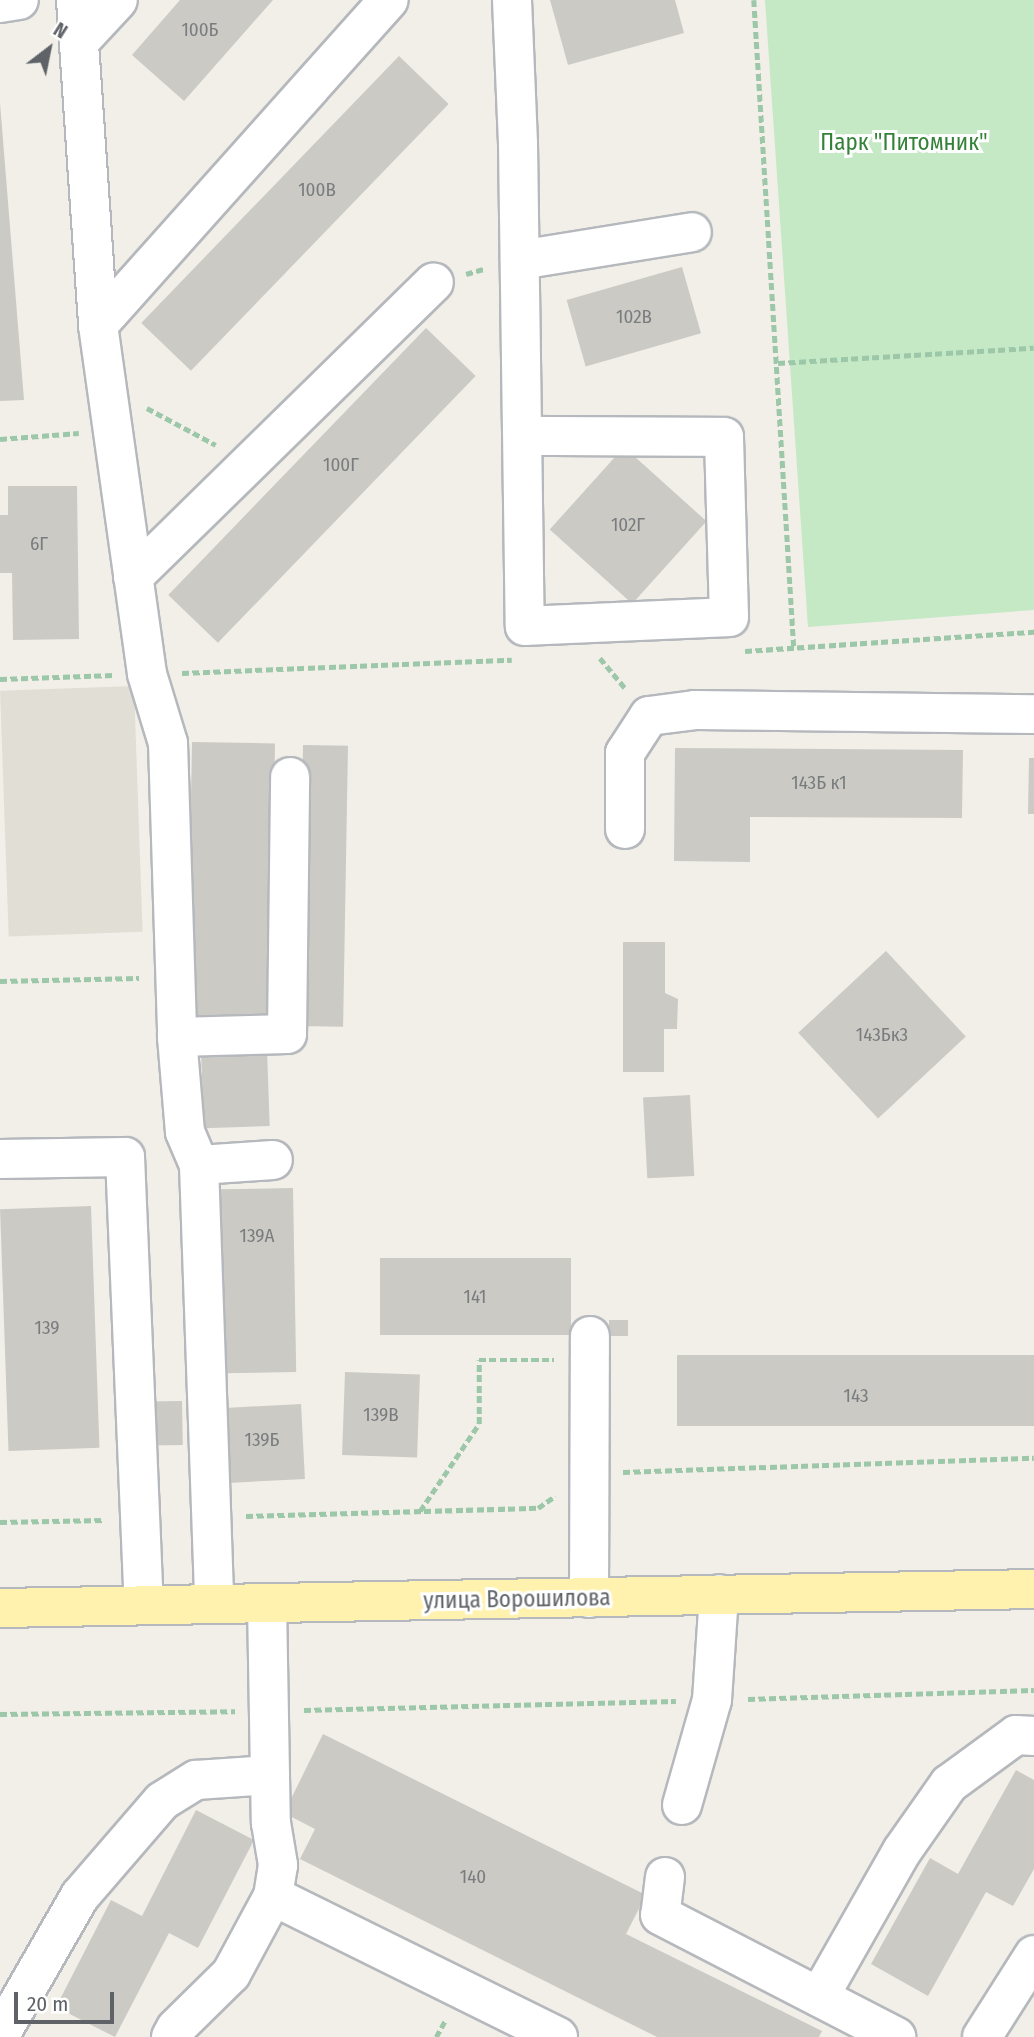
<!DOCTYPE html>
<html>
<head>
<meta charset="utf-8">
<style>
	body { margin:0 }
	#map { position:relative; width:1034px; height:2037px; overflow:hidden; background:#f1efe8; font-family:"Fira Sans Condensed",sans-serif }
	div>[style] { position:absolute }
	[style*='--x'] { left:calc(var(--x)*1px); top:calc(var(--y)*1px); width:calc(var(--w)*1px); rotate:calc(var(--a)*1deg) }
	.education>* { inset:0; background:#e1ded6; transform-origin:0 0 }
	.green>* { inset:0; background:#c5e8c5 }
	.building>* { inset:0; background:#cccac5; transform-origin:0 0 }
	.path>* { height:4.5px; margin-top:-2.25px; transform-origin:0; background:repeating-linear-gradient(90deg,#9cc7a9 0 7px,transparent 0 10.5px) }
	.roads { filter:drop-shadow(2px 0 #b5b8bc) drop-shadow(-2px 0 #b5b8bc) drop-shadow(0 2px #b5b8bc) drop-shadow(0 -2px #b5b8bc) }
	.minor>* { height:38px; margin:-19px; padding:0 19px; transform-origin:19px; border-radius:19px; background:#fff }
	.major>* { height:38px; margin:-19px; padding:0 19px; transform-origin:19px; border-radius:19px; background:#fff2af }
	span { translate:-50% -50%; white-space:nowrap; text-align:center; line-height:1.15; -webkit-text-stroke:6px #fff; paint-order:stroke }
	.number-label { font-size:19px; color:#7a7d7f }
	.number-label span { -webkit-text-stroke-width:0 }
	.park-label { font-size:23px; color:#348238 }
	.street-label { font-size:23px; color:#5f6368 }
	.north { position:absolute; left:14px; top:14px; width:70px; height:70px; -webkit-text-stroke:5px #fff; paint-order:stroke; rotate:32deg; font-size:19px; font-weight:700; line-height:28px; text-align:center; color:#5f6368 }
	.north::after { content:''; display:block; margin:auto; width:24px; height:32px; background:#5f6368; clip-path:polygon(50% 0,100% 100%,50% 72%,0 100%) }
	.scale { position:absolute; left:14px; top:1992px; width:100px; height:32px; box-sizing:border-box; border:4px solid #5f6368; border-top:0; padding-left:9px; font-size:21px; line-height:24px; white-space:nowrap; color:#5f6368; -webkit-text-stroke:5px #fff; paint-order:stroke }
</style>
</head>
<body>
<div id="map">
	<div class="education">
		<i style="left:134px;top:686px;width:246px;height:134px;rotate:88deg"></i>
	</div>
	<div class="green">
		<i style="clip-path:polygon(765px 0,1034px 0,1034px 610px,808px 627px)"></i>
	</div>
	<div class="building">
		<i style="clip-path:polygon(180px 0,273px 0,184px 101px,132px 55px)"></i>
		<i style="clip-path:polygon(550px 0,675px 0,684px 33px,568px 65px)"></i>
		<i style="left:399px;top:56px;width:69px;height:371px;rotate:44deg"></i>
		<i style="clip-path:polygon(0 103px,24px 400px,0 401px)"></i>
		<i style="left:682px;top:267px;width:69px;height:120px;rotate:74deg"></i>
		<i style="left:426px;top:328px;width:69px;height:371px;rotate:44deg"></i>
		<i style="left:624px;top:447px;width:111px;height:111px;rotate:42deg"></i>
		<i style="clip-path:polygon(8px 486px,77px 486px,79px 639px,13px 640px,12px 573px,0 573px,0 515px,8px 515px)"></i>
		<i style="left:192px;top:742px;width:83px;height:279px;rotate:1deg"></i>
		<i style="left:303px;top:745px;width:45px;height:281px;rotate:1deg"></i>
		<i style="clip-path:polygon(675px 748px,963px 750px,962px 818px,750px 817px,750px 862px,674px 861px)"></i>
		<i style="clip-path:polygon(1029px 758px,1034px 758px,1034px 814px,1028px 814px)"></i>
		<i style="clip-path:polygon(623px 942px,665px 942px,665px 993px,678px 999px,677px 1029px,664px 1029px,664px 1072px,623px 1072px)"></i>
		<i style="left:886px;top:951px;width:117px;height:120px;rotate:47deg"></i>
		<i style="left:267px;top:1049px;width:77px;height:66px;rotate:88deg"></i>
		<i style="left:690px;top:1095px;width:81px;height:47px;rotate:87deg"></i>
		<i style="left:293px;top:1188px;width:184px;height:74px;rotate:89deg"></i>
		<i style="left:91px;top:1206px;width:242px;height:91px;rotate:88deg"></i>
		<i style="left:380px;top:1258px;width:191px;height:77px"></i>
		<i style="left:609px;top:1320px;width:19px;height:16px"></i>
		<i style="left:1034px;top:1355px;width:71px;height:357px;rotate:90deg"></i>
		<i style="left:345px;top:1372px;width:75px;height:83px;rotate:2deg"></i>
		<i style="left:182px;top:1401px;width:44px;height:34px;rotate:89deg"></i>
		<i style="left:301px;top:1404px;width:75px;height:81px;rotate:87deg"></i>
		<i style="clip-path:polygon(323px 1734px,646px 1895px,626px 1934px,822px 2031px,819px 2037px,657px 2037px,300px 1859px,315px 1829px,284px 1813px)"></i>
		<i style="clip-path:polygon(1016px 1770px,1034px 1780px,1034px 1869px,1013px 1906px,986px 1892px,928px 1996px,871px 1964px,930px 1858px,958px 1874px)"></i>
		<i style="clip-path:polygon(196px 1810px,254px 1840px,198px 1948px,169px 1933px,115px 2037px,56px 2007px,111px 1900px,142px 1916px)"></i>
	</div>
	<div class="path">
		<i style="--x:754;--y:0;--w:650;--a:86.47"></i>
		<i style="--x:466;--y:274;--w:19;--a:-16"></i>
		<i style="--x:778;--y:363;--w:256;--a:-3.4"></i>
		<i style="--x:147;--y:408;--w:78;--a:28.2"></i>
		<i style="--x:0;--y:439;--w:79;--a:-4.3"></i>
		<i style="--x:745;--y:651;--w:290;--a:-3.8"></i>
		<i style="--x:600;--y:658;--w:40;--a:50"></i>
		<i style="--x:182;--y:673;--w:330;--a:-2.3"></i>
		<i style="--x:0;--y:679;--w:114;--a:-2"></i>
		<i style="--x:0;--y:981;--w:139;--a:-1.2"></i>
		<i style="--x:623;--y:1472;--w:411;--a:-2"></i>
		<i style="--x:420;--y:1511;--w:105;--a:-55.9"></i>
		<i style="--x:479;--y:1424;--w:64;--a:-90"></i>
		<i style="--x:479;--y:1360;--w:75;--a:0"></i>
		<i style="--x:246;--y:1516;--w:292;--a:-1.6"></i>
		<i style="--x:538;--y:1508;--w:21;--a:-35"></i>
		<i style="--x:0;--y:1522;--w:104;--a:-1.1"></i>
		<i style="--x:748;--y:1699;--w:286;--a:-1.8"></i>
		<i style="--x:304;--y:1710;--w:372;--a:-1.4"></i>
		<i style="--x:0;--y:1714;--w:235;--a:-0.7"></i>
		<i style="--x:436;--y:2037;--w:18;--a:-61"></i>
	</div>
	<div class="roads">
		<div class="minor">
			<i style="--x:76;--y:0;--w:326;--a:86.1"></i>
			<i style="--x:98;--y:325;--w:352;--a:82"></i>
			<i style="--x:147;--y:674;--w:72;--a:73.1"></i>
			<i style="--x:168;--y:743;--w:294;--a:88.2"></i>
			<i style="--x:177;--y:1037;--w:95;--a:85.2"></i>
			<i style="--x:185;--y:1132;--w:36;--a:67"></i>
			<i style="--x:199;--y:1165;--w:439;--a:88"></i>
			<i style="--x:512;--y:0;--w:144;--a:87.6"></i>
			<i style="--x:518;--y:144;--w:482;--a:89.2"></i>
			<i style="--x:525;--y:626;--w:204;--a:-2.5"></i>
			<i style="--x:729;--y:617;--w:180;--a:-91.6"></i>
			<i style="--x:724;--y:437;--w:200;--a:-179.7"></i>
			<i style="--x:0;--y:3;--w:19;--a:-9"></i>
			<i style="--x:79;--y:42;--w:57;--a:-47.1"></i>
			<i style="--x:520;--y:260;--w:174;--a:-9.2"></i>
			<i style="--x:98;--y:325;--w:436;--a:-48.2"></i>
			<i style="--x:133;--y:577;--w:421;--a:-44.4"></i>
			<i style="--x:625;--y:829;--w:76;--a:-90"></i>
			<i style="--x:625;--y:753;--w:44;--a:-57"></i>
			<i style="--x:649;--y:716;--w:46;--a:-7.4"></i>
			<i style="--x:695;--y:710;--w:339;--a:0.7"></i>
			<i style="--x:177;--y:1037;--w:110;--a:-1.6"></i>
			<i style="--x:287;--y:1034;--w:257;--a:-89.3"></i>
			<i style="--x:0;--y:1159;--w:125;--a:-0.9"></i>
			<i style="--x:125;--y:1157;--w:448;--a:87.6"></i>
			<i style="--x:199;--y:1165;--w:74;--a:-3.9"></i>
			<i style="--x:589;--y:1598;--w:262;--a:-89.8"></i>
			<i style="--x:267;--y:1603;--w:220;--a:89"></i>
			<i style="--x:271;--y:1823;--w:43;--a:80.5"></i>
			<i style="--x:278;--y:1865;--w:31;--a:99"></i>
			<i style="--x:682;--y:1805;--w:109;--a:-74.1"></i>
			<i style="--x:712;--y:1700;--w:106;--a:-86.2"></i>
			<i style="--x:665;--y:1877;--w:38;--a:97"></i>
			<i style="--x:660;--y:1915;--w:266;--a:27.3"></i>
			<i style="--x:819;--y:1997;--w:168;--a:-60.4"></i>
			<i style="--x:902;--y:1851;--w:82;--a:-55"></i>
			<i style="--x:949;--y:1784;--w:83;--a:-36.2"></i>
			<i style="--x:1016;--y:1735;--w:18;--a:3"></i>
			<i style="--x:0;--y:2035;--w:160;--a:-60.1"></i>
			<i style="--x:80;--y:1896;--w:125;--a:-49.2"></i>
			<i style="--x:162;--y:1801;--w:40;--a:-32"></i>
			<i style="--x:196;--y:1780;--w:74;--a:-3.9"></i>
			<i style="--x:171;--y:2037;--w:10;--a:-61"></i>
			<i style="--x:176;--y:2028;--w:77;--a:-44.5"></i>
			<i style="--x:231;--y:1974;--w:89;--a:-61.7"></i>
			<i style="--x:273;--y:1896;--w:318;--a:26.3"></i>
			<i style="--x:982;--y:2037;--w:97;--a:-57.6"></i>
		</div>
		<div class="major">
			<i style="--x:0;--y:1608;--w:1034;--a:-1.05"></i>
		</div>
	</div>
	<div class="number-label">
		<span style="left:200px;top:30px">100Б</span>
		<span style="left:317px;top:190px">100В</span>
		<span style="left:634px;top:317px">102В</span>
		<span style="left:341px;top:465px">100Г</span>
		<span style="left:628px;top:525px">102Г</span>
		<span style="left:39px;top:544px">6Г</span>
		<span style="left:819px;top:783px">143Б к1</span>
		<span style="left:882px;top:1035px">143Бк3</span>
		<span style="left:257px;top:1236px">139А</span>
		<span style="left:475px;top:1297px">141</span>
		<span style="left:47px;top:1328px">139</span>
		<span style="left:856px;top:1396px">143</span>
		<span style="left:381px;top:1415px">139В</span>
		<span style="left:262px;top:1440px">139Б</span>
		<span style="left:473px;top:1877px">140</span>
	</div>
	<div class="park-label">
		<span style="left:904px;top:142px">Парк "Питомник"</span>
	</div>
	<div class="street-label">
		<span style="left:517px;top:1599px;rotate:-1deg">улица Ворошилова</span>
	</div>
	<div class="north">N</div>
	<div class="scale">20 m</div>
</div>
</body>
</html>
